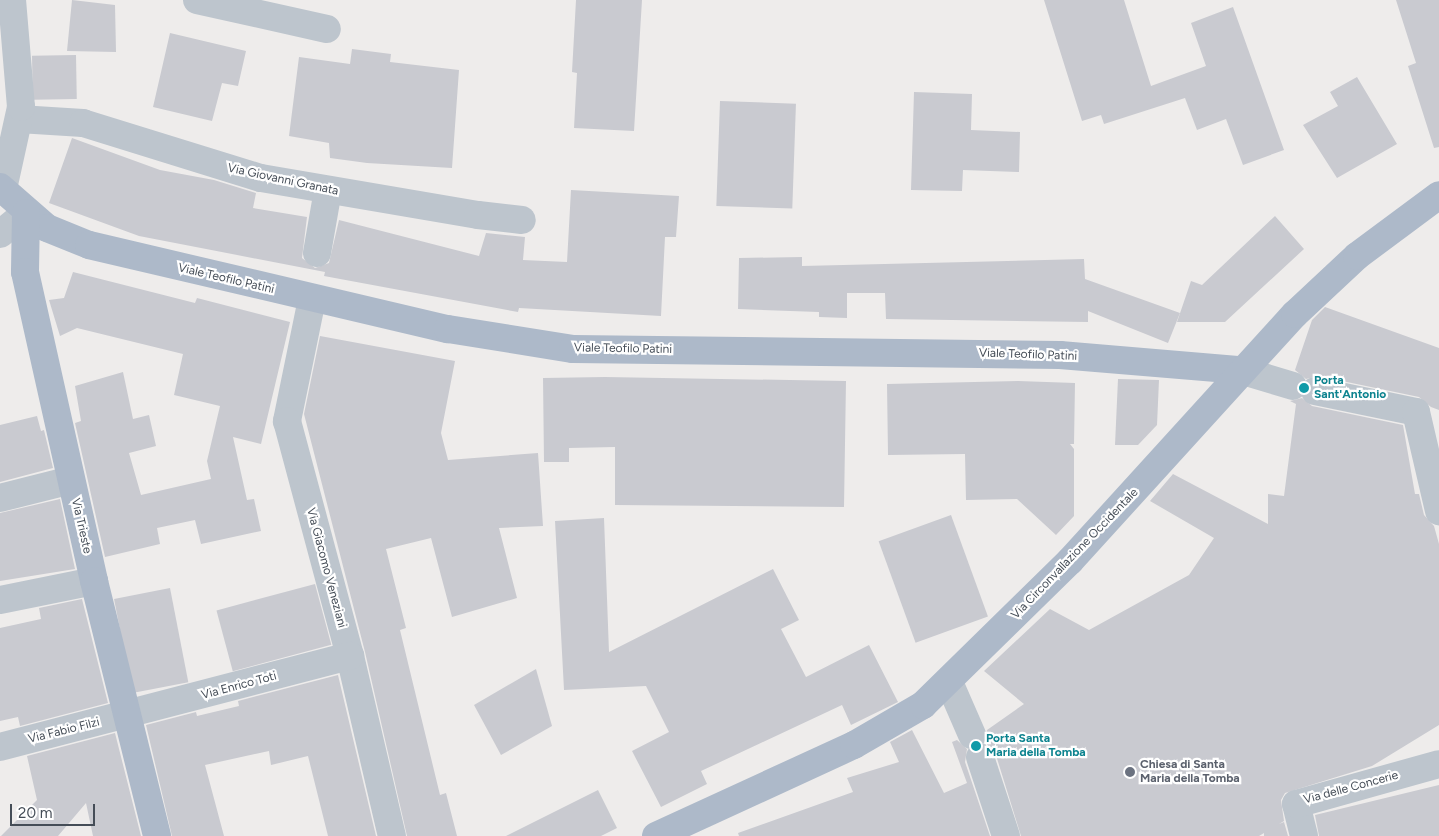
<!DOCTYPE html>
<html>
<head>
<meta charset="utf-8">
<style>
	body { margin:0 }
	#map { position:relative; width:1439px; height:836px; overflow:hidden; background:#eeeceb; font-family:Figtree,sans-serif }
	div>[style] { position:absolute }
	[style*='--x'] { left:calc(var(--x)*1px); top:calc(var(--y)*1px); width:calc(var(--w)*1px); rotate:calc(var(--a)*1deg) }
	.building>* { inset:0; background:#c9cad0; transform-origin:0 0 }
	.minor>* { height:28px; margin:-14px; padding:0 14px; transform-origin:14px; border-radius:14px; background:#bdc5cd }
	.major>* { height:28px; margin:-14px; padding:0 14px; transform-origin:14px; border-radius:14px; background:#adb9c9 }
	.dots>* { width:14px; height:14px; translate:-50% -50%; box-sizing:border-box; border:2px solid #fff; border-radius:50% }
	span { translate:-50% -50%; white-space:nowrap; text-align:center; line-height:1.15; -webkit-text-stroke:4.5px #fff; paint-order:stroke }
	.street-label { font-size:12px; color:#454d57 }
	.culture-label { font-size:12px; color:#0d838f; font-weight:700 }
	.left { translate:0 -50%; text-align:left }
	.worship-label { font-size:12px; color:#5b616d; font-weight:700 }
	.scale { position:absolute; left:10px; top:804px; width:85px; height:22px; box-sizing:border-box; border:2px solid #454d57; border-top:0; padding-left:6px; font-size:15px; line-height:18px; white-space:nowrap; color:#454d57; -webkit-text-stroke:4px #fff; paint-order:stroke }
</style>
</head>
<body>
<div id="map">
	<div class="building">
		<i style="clip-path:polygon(72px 0,115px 5px,116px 52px,67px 51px)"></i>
		<i style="clip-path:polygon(576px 0,642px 0,634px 131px,574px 128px,577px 73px,572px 72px)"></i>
		<i style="clip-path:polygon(1044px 0,1124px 0,1151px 86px,1206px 66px,1191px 23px,1233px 7px,1284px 150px,1243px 165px,1226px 119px,1197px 130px,1185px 98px,1104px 124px,1101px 115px,1082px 121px)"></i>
		<i style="clip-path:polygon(1396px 0,1439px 0,1439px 147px,1434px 148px,1408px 66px,1416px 63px)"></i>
		<i style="clip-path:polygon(170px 33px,246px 51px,238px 86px,222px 83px,212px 121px,153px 107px)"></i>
		<i style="clip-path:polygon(352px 49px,391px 54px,390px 62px,459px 70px,452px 168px,367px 163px,330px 158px,329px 143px,289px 136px,299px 57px,350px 64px)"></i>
		<i style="left:76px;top:55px;width:44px;height:44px;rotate:89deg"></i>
		<i style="clip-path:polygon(1357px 77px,1397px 144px,1337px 178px,1303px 125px,1338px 106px,1330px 92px)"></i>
		<i style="clip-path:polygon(914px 92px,972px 94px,971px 130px,1020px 132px,1019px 172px,963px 170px,962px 191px,911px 190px)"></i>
		<i style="left:720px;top:101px;width:76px;height:105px;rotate:2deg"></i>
		<i style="clip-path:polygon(72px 138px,160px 170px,214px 180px,256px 193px,253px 208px,307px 217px,302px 258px,315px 268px,329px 263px,339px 220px,479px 256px,486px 233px,525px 237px,523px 260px,567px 262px,571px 190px,679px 196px,676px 237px,665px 237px,661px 316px,519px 308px,518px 312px,324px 276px,325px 272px,139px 236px,49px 203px)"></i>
		<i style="clip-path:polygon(1275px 216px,1304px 249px,1225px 322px,1177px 322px,1191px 281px,1202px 285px)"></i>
		<i style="clip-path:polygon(802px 257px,802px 266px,1084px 259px,1085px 279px,1180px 313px,1168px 343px,1088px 311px,1088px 322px,886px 319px,885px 293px,847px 293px,847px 318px,819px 317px,819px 312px,738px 309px,739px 258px)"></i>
		<i style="clip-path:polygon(73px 272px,195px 303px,197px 298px,290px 322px,261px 444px,233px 437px,247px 500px,254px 499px,261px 531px,201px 544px,195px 520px,157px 528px,160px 544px,105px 557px,75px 423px,81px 421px,75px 386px,123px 372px,133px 419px,149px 415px,156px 446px,129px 453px,141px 495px,211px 479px,207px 461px,220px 406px,174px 395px,183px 354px,77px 328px,60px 336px,49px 300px,64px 298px)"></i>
		<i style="clip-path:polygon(1325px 307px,1439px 348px,1439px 410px,1431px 407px,1419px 397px,1318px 376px,1306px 379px,1295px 370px,1312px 320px)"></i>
		<i style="clip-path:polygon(320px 336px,455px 361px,441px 433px,448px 460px,538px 453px,543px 526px,499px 528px,517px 598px,452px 617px,431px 538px,386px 549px,406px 628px,400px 630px,440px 795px,446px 793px,457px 836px,407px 836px,365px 652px,304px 414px)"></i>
		<i style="clip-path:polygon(605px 377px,846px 381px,844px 507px,615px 505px,615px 447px,569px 448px,569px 462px,544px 462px,543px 378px)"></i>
		<i style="clip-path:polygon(1118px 379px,1159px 380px,1157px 425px,1138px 445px,1115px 445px)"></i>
		<i style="clip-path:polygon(1018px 381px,1075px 383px,1074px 444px,1070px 444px,1074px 449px,1074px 516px,1056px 535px,1017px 499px,966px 500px,965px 454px,888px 455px,887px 384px)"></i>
		<i style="clip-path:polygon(1302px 398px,1312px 406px,1403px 425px,1415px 494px,1419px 494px,1424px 515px,1434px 526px,1439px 544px,1439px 725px,1372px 766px,1285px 793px,1281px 800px,1284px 821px,1279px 824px,1284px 822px,1288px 836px,1264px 836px,1264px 833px,1259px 836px,1021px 836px,995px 752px,985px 743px,987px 730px,1024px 704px,984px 671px,1050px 609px,1089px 630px,1189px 575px,1214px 538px,1150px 501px,1173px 474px,1268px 524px,1268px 494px,1284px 496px,1296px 404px,1290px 401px)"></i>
		<i style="clip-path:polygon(37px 416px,41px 431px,44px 430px,53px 468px,0 482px,0 425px)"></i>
		<i style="clip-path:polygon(60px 499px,75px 569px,0 581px,0 513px)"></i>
		<i style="left:951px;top:515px;width:108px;height:77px;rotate:70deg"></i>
		<i style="clip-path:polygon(604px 518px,609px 652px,773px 569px,799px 620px,781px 629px,806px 677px,869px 645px,898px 702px,851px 725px,842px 705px,701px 771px,707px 784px,661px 807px,632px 751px,669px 732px,646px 686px,564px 690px,555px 521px)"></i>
		<i style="left:315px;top:584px;width:63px;height:102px;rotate:75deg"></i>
		<i style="left:170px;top:588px;width:96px;height:57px;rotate:79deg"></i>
		<i style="clip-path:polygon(82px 599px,108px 703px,20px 726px,18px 717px,0 721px,0 628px,41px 619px,39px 608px)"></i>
		<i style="clip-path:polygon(536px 669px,552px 726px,501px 755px,474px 705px)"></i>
		<i style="clip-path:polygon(338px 675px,376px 836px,328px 836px,308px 756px,271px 765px,269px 751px,205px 765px,224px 836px,172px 836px,146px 725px,196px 712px,197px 716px,239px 706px,238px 701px)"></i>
		<i style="clip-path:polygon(912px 730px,944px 793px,967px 783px,952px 742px,957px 740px,967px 749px,965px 762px,990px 836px,739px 836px,738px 833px,853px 792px,847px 778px,899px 762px,890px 742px)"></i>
		<i style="clip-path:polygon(115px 733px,141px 836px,93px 836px,86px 803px,58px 836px,1px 836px,37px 800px,27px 756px)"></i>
		<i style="clip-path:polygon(1439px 785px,1439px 836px,1319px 836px,1315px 815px)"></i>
		<i style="clip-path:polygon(598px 790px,617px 828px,601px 836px,506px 836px)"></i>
	</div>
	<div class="minor">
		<i style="--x:197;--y:0;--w:133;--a:12.6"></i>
		<i style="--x:19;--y:119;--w:64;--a:3.6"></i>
		<i style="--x:83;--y:123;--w:186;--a:17.2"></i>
		<i style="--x:261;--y:178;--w:220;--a:9.7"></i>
		<i style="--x:478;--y:215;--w:44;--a:6.5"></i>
		<i style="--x:3;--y:189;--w:84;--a:-77.6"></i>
		<i style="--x:21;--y:107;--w:107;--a:-94.8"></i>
		<i style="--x:0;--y:234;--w:33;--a:-39"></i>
		<i style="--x:317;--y:253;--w:64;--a:-80.1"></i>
		<i style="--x:312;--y:299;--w:125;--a:101.6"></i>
		<i style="--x:287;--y:421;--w:243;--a:75"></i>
		<i style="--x:350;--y:656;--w:185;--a:76.9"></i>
		<i style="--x:1240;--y:370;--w:55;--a:16.8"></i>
		<i style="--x:1315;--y:391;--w:103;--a:11.7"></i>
		<i style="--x:1416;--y:412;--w:102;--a:76.9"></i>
		<i style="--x:0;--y:498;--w:73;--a:-14.2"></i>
		<i style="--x:0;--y:600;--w:96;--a:-11.4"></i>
		<i style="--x:949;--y:682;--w:58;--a:66.5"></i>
		<i style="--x:0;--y:747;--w:362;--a:-14.6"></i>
		<i style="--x:980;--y:757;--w:83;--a:71.8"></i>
		<i style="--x:1304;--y:836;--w:33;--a:-104"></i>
		<i style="--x:1296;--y:804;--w:148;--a:-15.6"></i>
	</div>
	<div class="major">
		<i style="--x:0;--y:187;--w:62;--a:41.1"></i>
		<i style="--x:47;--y:228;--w:45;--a:22"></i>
		<i style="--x:89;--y:245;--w:369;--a:13.2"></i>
		<i style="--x:448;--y:329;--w:127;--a:9.1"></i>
		<i style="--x:573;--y:349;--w:487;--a:0.7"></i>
		<i style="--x:1060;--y:355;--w:181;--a:4.8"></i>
		<i style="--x:26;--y:213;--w:59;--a:91"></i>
		<i style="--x:25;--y:272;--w:317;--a:77.4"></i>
		<i style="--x:94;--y:581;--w:263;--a:76.1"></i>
		<i style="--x:656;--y:836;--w:218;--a:-24.7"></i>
		<i style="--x:854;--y:745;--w:80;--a:-30.1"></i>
		<i style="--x:923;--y:705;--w:206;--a:-44.4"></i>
		<i style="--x:1070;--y:561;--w:334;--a:-47.7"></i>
		<i style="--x:1295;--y:314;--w:85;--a:-43.1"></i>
		<i style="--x:1357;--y:256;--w:102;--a:-36.6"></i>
	</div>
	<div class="dots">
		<i style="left:1304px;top:388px;background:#0f9aa8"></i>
		<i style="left:976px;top:746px;background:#0f9aa8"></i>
		<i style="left:1130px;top:772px;background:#6b7280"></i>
	</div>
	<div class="street-label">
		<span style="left:283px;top:180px;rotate:12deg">Via Giovanni Granata</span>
		<span style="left:226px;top:279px;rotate:13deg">Viale Teofilo Patini</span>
		<span style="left:623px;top:349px;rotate:1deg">Viale Teofilo Patini</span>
		<span style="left:1028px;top:355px;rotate:2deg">Viale Teofilo Patini</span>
		<span style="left:81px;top:526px;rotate:77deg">Via Trieste</span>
		<span style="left:1075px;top:554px;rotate:-46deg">Via Circonvallazione Occidentale</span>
		<span style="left:326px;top:568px;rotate:75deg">Via Giacomo Veneziani</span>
		<span style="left:239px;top:686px;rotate:-15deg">Via Enrico Toti</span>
		<span style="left:64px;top:731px;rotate:-14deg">Via Fabio Filzi</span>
		<span style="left:1351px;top:788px;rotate:-15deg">Via delle Concerie</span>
	</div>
	<div class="culture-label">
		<span class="left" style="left:1314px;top:388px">Porta<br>Sant'Antonio</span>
		<span class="left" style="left:986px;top:746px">Porta Santa<br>Maria della Tomba</span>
	</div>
	<div class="worship-label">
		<span class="left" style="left:1140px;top:772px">Chiesa di Santa<br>Maria della Tomba</span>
	</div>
	<div class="scale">20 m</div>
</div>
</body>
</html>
